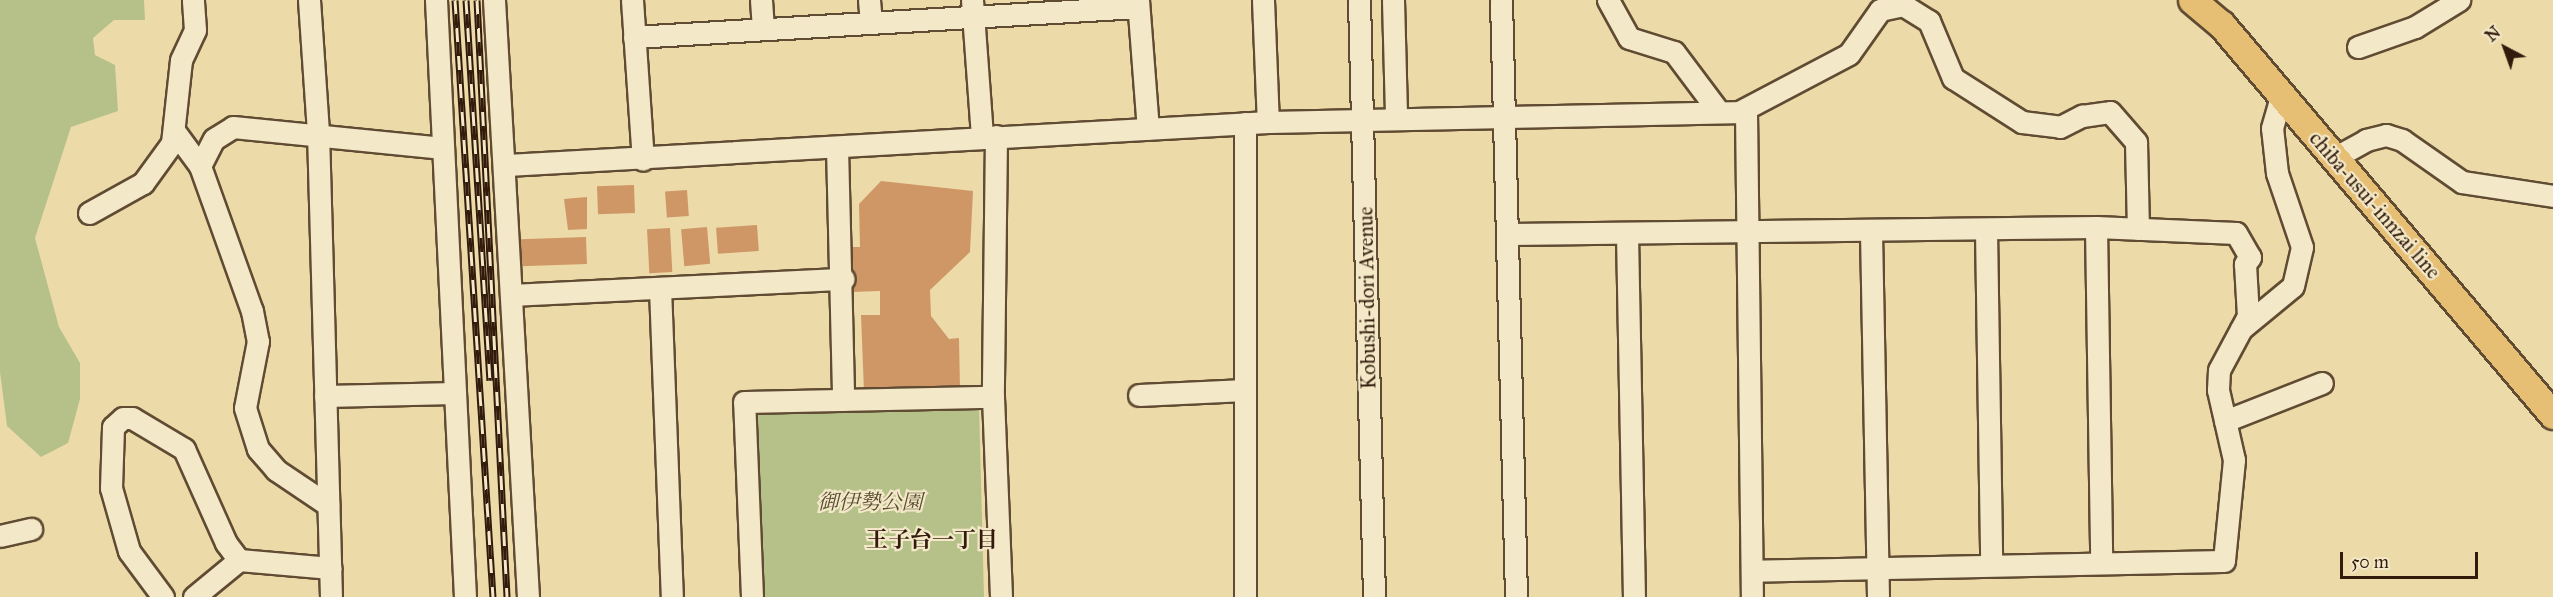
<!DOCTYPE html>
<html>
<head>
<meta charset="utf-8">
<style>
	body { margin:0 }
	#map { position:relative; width:2553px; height:597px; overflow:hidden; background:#ecdba9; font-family:"IM FELL Great Primer","Noto Serif JP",serif }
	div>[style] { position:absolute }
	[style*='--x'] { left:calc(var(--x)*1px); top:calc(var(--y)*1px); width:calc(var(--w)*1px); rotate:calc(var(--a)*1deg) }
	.green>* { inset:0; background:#b6c18a }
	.building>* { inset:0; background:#cf9766; transform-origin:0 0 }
	.roads { filter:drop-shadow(2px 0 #604b33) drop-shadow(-2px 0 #604b33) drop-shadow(0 2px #604b33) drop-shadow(0 -2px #604b33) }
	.minor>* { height:21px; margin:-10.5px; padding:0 10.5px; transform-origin:10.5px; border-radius:10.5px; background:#f3e8c7 }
	.major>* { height:27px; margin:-13.5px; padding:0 13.5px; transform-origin:13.5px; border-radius:13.5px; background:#e6be74 }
	.rail>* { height:7px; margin-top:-3.5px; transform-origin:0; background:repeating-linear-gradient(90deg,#f3e8c7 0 14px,#321b0c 0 28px); box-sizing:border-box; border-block:2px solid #321b0c }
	span { translate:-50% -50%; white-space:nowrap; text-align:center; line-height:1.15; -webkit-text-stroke:4.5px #f3e8c7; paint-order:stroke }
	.street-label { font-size:21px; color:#321b0c }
	.park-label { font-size:21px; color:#5a4d32; font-style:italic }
	.neighbourhood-label { font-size:22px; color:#321b0c; font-weight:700 }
	.north { position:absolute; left:2475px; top:18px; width:60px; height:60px; -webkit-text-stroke:4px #f3e8c7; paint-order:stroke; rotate:319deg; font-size:16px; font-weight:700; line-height:24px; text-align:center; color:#321b0c }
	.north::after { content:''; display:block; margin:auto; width:21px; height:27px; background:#321b0c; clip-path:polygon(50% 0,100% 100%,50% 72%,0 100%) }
	.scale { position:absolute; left:2340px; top:552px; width:138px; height:27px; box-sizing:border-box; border:3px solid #321b0c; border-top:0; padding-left:8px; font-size:18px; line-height:21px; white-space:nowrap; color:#321b0c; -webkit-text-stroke:4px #f3e8c7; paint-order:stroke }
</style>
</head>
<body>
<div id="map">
	<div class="green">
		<i style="clip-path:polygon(0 0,144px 0,145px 20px,114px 20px,93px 38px,95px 55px,115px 65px,118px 111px,71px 127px,35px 238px,59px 327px,80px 363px,80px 399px,68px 443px,41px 457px,7px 426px,0 372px)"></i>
		<i style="clip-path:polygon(979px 404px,984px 597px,758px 597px,752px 421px,762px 410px)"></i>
	</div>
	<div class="building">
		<i style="clip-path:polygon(881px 181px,973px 191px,970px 252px,930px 290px,931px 316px,949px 339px,959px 338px,960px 388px,864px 392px,861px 315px,880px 315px,880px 291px,851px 292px,850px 247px,860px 247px,859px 204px)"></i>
		<i style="left:634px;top:185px;width:28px;height:37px;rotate:88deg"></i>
		<i style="left:687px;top:190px;width:26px;height:22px;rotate:86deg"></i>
		<i style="clip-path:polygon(587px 197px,587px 229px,568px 230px,564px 199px)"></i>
		<i style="left:757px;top:225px;width:26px;height:41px;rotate:86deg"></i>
		<i style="left:707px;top:227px;width:37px;height:26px;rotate:85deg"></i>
		<i style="left:670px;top:228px;width:44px;height:23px;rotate:87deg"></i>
		<i style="left:586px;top:237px;width:27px;height:66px;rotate:88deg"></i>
	</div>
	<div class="roads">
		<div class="minor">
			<i style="--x:309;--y:0;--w:132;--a:86.1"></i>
			<i style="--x:318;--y:132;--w:465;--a:88.4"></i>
			<i style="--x:436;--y:0;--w:598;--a:87.22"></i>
			<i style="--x:494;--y:0;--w:598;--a:86.74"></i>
			<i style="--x:632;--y:0;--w:160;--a:86.1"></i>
			<i style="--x:761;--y:0;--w:29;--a:86"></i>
			<i style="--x:869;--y:0;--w:22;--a:85"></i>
			<i style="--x:972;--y:0;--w:137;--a:85.8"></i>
			<i style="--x:1138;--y:0;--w:129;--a:85.6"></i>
			<i style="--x:1263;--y:0;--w:122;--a:87.7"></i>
			<i style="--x:1359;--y:0;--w:597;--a:88.56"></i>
			<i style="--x:1393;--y:0;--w:118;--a:88.5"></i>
			<i style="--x:1501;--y:0;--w:597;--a:88.56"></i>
			<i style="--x:1608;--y:0;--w:43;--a:61.1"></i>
			<i style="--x:1629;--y:38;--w:47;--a:17.3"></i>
			<i style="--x:1674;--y:52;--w:75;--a:53.1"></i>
			<i style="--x:634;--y:37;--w:505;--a:-3.41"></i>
			<i style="--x:2358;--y:47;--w:60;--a:-19.3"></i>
			<i style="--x:2415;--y:27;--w:52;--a:-31.5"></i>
			<i style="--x:1739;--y:112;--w:124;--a:-27.8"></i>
			<i style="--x:1849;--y:54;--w:54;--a:-54.8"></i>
			<i style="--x:1880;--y:10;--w:24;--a:-12"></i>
			<i style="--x:1903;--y:5;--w:31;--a:32"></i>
			<i style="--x:1929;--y:21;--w:62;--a:67.2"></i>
			<i style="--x:1953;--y:78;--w:82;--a:32.5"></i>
			<i style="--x:2022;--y:122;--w:38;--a:7"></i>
			<i style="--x:2060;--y:127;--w:25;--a:-27"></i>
			<i style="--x:2082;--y:116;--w:28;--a:-8"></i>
			<i style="--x:2110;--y:112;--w:40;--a:49"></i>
			<i style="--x:2136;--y:142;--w:87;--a:88.7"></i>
			<i style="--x:1245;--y:123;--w:474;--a:90"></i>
			<i style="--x:175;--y:132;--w:42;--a:53.7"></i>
			<i style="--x:200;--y:166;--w:154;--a:70.3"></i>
			<i style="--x:252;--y:311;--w:31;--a:79"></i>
			<i style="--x:258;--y:341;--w:68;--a:101"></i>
			<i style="--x:245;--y:408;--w:43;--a:72.4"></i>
			<i style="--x:258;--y:449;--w:28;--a:49"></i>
			<i style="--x:276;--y:470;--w:63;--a:33.9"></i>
			<i style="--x:996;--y:136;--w:261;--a:90.7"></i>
			<i style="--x:993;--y:397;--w:200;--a:87.7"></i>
			<i style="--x:837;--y:147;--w:253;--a:88.6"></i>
			<i style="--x:2334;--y:158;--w:37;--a:-29"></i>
			<i style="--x:2366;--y:140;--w:21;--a:-14"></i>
			<i style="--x:2386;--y:135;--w:17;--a:17"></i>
			<i style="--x:2402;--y:140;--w:73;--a:35"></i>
			<i style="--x:2462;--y:182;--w:92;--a:8.7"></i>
			<i style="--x:507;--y:165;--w:762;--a:-3.23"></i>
			<i style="--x:1268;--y:122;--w:478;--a:-1.2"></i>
			<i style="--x:1746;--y:112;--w:485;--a:89.3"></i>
			<i style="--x:200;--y:166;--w:30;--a:-63"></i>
			<i style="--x:214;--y:139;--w:22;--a:-32"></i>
			<i style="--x:233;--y:127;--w:211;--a:5.7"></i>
			<i style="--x:89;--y:213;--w:62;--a:-29.1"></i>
			<i style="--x:143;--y:183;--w:49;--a:-54.1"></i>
			<i style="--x:172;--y:143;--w:83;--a:-83.8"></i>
			<i style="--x:181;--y:60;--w:33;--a:-65"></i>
			<i style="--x:195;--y:30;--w:30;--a:-94"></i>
			<i style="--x:2096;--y:227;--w:334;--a:89.1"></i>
			<i style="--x:1986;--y:230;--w:333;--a:89.1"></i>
			<i style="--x:1871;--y:232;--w:365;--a:88.9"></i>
			<i style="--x:1510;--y:234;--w:586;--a:-0.68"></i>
			<i style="--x:2096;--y:227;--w:140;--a:2.5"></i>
			<i style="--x:2236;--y:233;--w:28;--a:60"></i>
			<i style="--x:2250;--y:257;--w:9;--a:126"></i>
			<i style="--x:2245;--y:264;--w:52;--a:86.7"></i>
			<i style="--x:2248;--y:316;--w:61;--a:118.2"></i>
			<i style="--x:2219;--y:370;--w:20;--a:93"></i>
			<i style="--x:2218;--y:390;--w:72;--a:77.1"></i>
			<i style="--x:2234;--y:460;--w:101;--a:95.7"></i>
			<i style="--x:2224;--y:561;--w:472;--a:178.8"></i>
			<i style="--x:1627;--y:234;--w:363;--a:88.9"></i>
			<i style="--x:660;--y:288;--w:309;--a:87.8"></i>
			<i style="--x:511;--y:295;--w:333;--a:-2.8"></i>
			<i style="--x:2241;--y:329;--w:67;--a:-39.6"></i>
			<i style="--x:2293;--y:286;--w:40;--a:-77"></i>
			<i style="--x:2302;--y:247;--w:78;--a:-108.7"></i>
			<i style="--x:2277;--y:173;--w:45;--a:-96.3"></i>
			<i style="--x:2272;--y:128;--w:33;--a:-74"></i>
			<i style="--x:1139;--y:395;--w:106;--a:-2.7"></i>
			<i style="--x:325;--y:396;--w:130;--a:-1.3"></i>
			<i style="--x:2225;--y:421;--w:104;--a:-21.4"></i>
			<i style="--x:0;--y:536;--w:32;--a:-13"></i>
			<i style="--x:163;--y:597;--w:57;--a:-126.5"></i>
			<i style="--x:129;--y:551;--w:66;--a:-105.9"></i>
			<i style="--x:111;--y:488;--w:61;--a:-88.1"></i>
			<i style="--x:113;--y:427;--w:13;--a:-42"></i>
			<i style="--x:123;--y:418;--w:9;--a:0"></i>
			<i style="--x:132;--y:418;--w:61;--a:30.8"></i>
			<i style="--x:184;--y:449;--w:103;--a:65.9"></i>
			<i style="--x:226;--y:543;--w:21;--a:53"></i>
			<i style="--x:239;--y:560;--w:92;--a:5"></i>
			<i style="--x:194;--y:597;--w:58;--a:-39.4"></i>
			<i style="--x:752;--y:597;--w:195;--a:-92.3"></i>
			<i style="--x:744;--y:402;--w:249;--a:-1.2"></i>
		</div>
		<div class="major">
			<i style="--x:2192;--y:0;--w:38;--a:40"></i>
			<i style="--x:2221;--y:24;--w:513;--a:49.67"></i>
		</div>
	</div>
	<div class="rail">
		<i style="--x:455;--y:0;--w:598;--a:86.36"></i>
		<i style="--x:466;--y:0;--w:381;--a:86.4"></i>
		<i style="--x:477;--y:0;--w:598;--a:87.12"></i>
	</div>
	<div class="street-label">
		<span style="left:2375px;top:205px;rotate:49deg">chiba-usui-innzai line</span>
		<span style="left:1367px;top:298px;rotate:-91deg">Kobushi-dori Avenue</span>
	</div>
	<div class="park-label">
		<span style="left:870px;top:502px">御伊勢公園</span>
	</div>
	<div class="neighbourhood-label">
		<span style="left:932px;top:540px">王子台一丁目</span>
	</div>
	<div class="north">N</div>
	<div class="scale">50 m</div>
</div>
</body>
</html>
